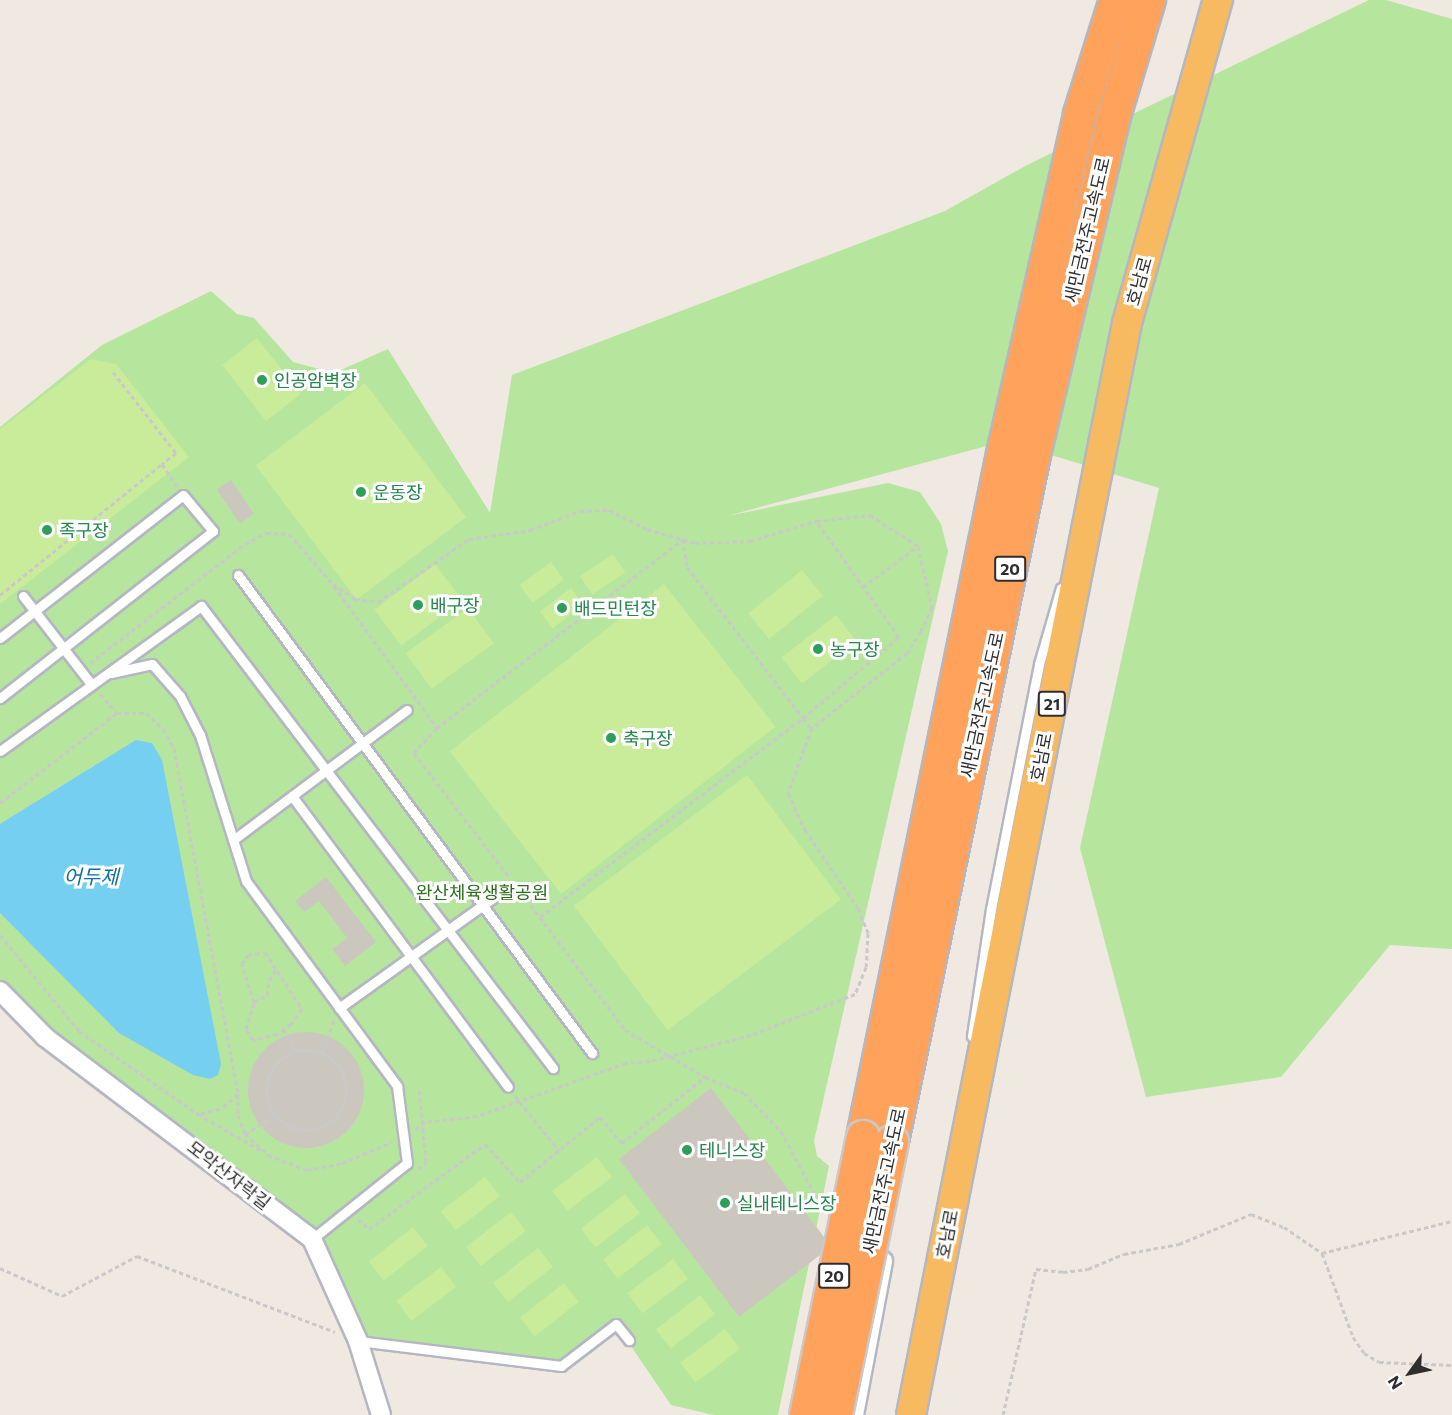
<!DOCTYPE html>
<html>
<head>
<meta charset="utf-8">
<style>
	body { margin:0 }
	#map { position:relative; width:1452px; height:1415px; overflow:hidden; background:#efe9e1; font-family:Commissioner,"Noto Sans KR",sans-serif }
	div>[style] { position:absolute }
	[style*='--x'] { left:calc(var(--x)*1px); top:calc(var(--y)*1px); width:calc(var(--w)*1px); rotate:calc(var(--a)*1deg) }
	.green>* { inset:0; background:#b6e59e }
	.pitch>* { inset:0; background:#c9ec9a; transform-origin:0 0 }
	.water>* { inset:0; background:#75cff0 }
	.building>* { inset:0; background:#cbc7bf; transform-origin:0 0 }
	.round { border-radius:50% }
	.path>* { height:3px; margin-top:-1.5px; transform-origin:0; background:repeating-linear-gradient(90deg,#c9c9c9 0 4.5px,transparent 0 7.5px) }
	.path>.ring { margin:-1.5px; padding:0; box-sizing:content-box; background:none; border:3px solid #c9c9c9; border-radius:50% }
	.roads { filter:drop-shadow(2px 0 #b4b7c1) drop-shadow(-2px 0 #b4b7c1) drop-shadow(0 2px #b4b7c1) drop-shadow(0 -2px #b4b7c1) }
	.service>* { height:9px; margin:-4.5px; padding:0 4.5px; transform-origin:4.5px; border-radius:4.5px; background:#fff }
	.minor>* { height:18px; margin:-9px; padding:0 9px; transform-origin:9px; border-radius:9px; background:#fff }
	.trunk>* { height:28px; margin:-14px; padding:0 14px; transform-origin:14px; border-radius:14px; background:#f8ba60 }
	.motorway>* { height:32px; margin:-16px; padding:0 16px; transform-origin:16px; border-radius:16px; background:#ffa35c }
	.bridges { filter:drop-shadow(2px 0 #c9c9c9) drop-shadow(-2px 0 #c9c9c9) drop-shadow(0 2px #c9c9c9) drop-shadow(0 -2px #c9c9c9) }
	.motorway-bridge>* { height:32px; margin:-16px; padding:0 16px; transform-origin:16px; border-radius:16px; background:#ffa35c }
	.dots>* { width:16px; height:16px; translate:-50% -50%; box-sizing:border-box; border:3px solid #fff; border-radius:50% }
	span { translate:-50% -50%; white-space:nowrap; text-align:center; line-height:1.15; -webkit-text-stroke:6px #fff; paint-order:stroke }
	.shield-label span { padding:2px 4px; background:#fff; border:2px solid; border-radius:4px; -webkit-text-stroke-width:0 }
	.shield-label { font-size:16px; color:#2e2e2e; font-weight:700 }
	.street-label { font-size:18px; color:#2e2e2e }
	.leisure-label { font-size:18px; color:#27864d }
	.left { translate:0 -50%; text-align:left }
	.park-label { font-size:18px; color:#2c6e1b }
	.water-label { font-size:20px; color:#0d6fa3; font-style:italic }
	.north { position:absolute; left:1380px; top:1343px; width:60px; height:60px; -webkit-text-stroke:4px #fff; paint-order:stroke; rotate:237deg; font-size:16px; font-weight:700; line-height:24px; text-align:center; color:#2e2e2e }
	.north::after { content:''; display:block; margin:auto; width:21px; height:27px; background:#2e2e2e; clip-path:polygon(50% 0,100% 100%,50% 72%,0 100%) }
</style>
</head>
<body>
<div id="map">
	<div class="green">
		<i style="clip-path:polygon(1369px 0,1386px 0,1452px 19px,1452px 949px,1390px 945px,1281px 1077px,1146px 1097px,1080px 848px,1159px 488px,1005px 441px,727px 516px,888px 483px,920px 492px,941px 524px,948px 551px,814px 1141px,817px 1156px,829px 1166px,778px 1415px,714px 1415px,671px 1405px,616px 1324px,561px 1366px,358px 1341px,312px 1239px,0 991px,0 427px,102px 345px,211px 291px,237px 314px,254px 318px,293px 362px,334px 373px,388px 349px,490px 513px,512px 375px,945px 211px,1027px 165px)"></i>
	</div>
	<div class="pitch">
		<i style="left:257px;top:338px;width:71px;height:44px;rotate:52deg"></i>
		<i style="clip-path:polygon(91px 359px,116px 364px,189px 457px,0 604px,0 429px)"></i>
		<i style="left:365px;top:383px;width:168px;height:137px;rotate:53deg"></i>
		<i style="left:613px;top:554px;width:22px;height:40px;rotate:56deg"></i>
		<i style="left:551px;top:562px;width:22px;height:39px;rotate:54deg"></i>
		<i style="left:435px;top:564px;width:45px;height:76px;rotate:53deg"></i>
		<i style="left:802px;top:570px;width:33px;height:69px;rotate:51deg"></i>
		<i style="left:664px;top:584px;width:181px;height:272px;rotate:52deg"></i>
		<i style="left:571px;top:588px;width:21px;height:39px;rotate:53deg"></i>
		<i style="left:468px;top:608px;width:44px;height:77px;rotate:54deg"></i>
		<i style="left:836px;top:615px;width:33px;height:69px;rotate:52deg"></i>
		<i style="left:747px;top:775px;width:156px;height:217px;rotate:53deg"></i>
		<i style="left:597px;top:1157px;width:25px;height:56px;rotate:53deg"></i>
		<i style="left:485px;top:1177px;width:24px;height:56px;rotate:52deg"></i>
		<i style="left:625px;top:1194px;width:24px;height:56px;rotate:52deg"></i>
		<i style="left:511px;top:1212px;width:24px;height:57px;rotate:52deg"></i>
		<i style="left:647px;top:1225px;width:24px;height:56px;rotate:52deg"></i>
		<i style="left:413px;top:1227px;width:24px;height:56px;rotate:52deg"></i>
		<i style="left:538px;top:1248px;width:24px;height:57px;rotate:52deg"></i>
		<i style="left:673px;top:1259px;width:25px;height:57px;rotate:53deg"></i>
		<i style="left:441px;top:1267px;width:25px;height:56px;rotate:53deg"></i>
		<i style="left:564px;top:1283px;width:24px;height:56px;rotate:52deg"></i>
		<i style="left:700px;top:1295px;width:24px;height:56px;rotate:52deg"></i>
		<i style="left:725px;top:1329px;width:25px;height:56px;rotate:53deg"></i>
	</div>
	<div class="water">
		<i style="clip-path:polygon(136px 740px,152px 743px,162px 760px,221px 1064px,218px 1075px,210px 1079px,193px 1075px,119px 1033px,0 913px,0 824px)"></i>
	</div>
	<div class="building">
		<i style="left:231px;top:480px;width:41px;height:17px;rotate:56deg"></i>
		<i style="clip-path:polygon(326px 877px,376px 942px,345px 966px,332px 949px,347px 938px,319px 901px,304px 912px,295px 901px)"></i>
		<i class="round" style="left:248px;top:1032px;width:116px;height:116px"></i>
		<i style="clip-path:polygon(711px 1088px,824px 1237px,820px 1255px,739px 1317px,619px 1159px)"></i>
	</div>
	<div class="path">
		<i style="--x:113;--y:372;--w:103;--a:52.1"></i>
		<i style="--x:176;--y:453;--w:18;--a:142"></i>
		<i style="--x:334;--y:586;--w:175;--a:54"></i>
		<i style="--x:437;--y:728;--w:34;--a:133"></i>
		<i style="--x:414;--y:753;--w:156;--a:52.5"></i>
		<i style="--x:863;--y:587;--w:69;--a:-36.7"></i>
		<i style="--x:0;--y:595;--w:208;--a:-39"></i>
		<i style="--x:162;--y:464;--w:27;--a:56"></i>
		<i style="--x:90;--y:663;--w:195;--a:-37.5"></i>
		<i style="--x:245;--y:544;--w:24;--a:-28"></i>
		<i style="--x:266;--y:533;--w:23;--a:2"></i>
		<i style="--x:289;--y:534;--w:67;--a:48.7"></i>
		<i style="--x:333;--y:584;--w:27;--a:34"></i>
		<i style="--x:355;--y:599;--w:23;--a:7"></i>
		<i style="--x:378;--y:602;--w:111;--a:-34.7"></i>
		<i style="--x:469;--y:539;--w:62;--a:-8.4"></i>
		<i style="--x:530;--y:530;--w:53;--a:-20.8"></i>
		<i style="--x:580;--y:511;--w:29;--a:-2"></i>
		<i style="--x:609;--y:510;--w:42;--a:26.6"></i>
		<i style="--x:647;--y:529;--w:50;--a:16.3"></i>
		<i style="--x:695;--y:543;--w:55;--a:-2.1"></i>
		<i style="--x:750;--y:541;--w:69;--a:-16.9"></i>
		<i style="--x:816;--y:521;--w:54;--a:-6.3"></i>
		<i style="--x:870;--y:515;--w:57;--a:32.9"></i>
		<i style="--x:918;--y:546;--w:63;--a:77.1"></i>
		<i style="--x:932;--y:607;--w:26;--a:115"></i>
		<i style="--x:921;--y:631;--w:26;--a:122"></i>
		<i style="--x:907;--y:653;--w:121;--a:141.7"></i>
		<i style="--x:812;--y:728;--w:69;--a:110.3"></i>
		<i style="--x:788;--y:793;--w:41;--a:65.3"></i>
		<i style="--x:805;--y:830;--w:94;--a:55.8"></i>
		<i style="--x:858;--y:908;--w:27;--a:68"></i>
		<i style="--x:868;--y:933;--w:34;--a:93"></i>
		<i style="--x:866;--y:967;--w:29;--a:112"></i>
		<i style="--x:855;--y:994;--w:112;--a:158.5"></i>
		<i style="--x:751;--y:1035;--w:104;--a:165.6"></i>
		<i style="--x:650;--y:1061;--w:24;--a:175"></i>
		<i style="--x:626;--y:1063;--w:158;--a:160.4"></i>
		<i style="--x:477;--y:1116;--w:52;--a:173.4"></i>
		<i style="--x:425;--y:1122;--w:14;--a:144"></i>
		<i style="--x:100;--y:694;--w:25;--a:48"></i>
		<i style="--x:437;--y:728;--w:310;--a:-37.5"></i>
		<i style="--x:683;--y:539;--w:28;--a:82"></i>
		<i style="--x:687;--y:567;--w:190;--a:52.5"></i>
		<i style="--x:803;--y:718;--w:126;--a:-40.2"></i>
		<i style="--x:899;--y:637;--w:141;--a:-125.5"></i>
		<i style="--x:0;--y:803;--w:148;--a:-37.6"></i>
		<i style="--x:117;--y:713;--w:29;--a:0"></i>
		<i style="--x:146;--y:713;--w:23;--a:43"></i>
		<i style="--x:163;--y:729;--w:22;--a:60"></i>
		<i style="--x:174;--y:748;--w:352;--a:79.5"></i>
		<i style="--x:238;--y:1094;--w:23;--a:140"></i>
		<i style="--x:220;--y:1109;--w:23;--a:167"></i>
		<i style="--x:517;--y:887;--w:179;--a:52.9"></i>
		<i style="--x:625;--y:1030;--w:93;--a:30.4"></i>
		<i style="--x:540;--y:917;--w:330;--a:-37.1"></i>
		<i style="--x:803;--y:718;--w:13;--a:51"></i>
		<i style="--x:0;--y:935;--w:124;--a:50.5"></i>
		<i style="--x:79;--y:1031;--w:145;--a:34.9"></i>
		<i style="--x:198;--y:1114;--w:74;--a:30"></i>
		<i style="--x:265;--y:952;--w:68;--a:57"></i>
		<i style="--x:302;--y:1009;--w:19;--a:126"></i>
		<i style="--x:291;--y:1024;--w:17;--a:144"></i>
		<i style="--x:277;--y:1034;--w:25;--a:166"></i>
		<i style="--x:253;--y:1040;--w:13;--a:-122"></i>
		<i style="--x:246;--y:1029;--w:28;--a:-73"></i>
		<i style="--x:254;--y:1002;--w:40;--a:-108"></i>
		<i style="--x:242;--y:964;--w:11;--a:-56"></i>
		<i style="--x:248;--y:955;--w:17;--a:-10"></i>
		<i style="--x:254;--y:1002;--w:15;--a:-28"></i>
		<i style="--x:267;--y:995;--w:15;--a:-82"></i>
		<i style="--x:269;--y:980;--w:12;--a:-55"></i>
		<i style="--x:283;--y:1029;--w:25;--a:58"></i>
		<i class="ring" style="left:266px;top:1050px;width:77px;height:77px"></i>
		<i style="--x:322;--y:1053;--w:35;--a:-70"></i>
		<i style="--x:238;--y:1094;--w:21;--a:90"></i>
		<i style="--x:238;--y:1115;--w:20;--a:70"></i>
		<i style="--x:245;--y:1134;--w:31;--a:42"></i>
		<i style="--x:268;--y:1155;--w:42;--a:21"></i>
		<i style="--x:307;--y:1170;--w:36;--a:-11"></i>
		<i style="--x:342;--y:1163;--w:54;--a:-22.8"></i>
		<i style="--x:515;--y:1096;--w:70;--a:51.3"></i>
		<i style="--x:245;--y:1134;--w:35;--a:-31"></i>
		<i style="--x:418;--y:1169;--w:11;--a:-41"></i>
		<i style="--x:426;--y:1162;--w:75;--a:-95.3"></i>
		<i style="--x:358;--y:1219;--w:15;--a:42"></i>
		<i style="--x:369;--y:1229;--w:144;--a:-36.2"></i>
		<i style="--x:485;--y:1144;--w:52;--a:47.4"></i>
		<i style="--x:520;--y:1182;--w:103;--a:-39.1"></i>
		<i style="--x:600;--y:1117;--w:34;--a:50"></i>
		<i style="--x:622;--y:1143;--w:106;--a:-38.5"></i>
		<i style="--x:705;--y:1077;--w:42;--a:22.3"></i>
		<i style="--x:744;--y:1093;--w:53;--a:45.8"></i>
		<i style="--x:781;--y:1131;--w:92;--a:62"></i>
		<i style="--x:1322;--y:1253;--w:134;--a:-13.8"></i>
		<i style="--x:0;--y:1268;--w:68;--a:24.3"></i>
		<i style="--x:62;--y:1296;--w:85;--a:-28.1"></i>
		<i style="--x:137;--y:1256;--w:212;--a:21"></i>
		<i style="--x:1003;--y:1415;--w:150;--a:-77.3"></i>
		<i style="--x:1036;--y:1269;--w:27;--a:6"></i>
		<i style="--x:1063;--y:1272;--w:25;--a:-7"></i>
		<i style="--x:1088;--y:1269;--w:39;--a:-23"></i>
		<i style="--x:1124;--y:1254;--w:56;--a:-10.3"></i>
		<i style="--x:1179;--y:1244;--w:78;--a:-22.6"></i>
		<i style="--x:1251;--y:1214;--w:35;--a:22"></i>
		<i style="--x:1284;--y:1227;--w:46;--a:34.4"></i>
		<i style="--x:1322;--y:1253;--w:90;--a:69.7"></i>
		<i style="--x:1353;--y:1337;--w:19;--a:55"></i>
		<i style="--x:1364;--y:1353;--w:17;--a:31"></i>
		<i style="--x:1379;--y:1362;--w:73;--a:2.4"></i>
	</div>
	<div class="roads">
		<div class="service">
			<i style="--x:238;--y:575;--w:595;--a:53.48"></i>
			<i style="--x:23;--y:596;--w:111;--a:52.3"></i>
			<i style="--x:0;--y:638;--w:232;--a:-38"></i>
			<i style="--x:183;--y:495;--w:47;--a:50.2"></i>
			<i style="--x:213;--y:531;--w:271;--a:141.9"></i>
			<i style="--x:111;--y:673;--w:42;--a:-12.4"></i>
			<i style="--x:152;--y:664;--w:43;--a:48.8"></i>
			<i style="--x:180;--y:696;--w:44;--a:62.9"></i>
			<i style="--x:200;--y:735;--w:153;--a:72.5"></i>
			<i style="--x:246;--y:881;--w:255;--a:53.6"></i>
			<i style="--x:397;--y:1086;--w:78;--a:82.6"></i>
			<i style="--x:407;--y:1163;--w:122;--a:141.3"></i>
			<i style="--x:0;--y:751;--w:248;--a:-35.8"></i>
			<i style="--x:201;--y:606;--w:581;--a:52.7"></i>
			<i style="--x:292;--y:796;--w:362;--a:53.4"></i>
			<i style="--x:233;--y:840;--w:217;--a:-36.8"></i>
			<i style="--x:339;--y:1008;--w:204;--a:-35.6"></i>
			<i style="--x:972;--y:1036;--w:128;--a:-81.5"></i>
			<i style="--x:991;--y:909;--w:250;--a:-78.9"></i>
			<i style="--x:1039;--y:664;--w:79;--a:-73.9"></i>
			<i style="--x:358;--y:1341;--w:205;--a:7"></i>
			<i style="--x:561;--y:1366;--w:69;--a:-37.4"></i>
			<i style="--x:616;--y:1324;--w:21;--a:51"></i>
		</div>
		<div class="minor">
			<i style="--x:0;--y:991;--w:64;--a:45.6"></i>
			<i style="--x:45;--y:1037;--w:335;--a:37.1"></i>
			<i style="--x:312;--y:1239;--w:112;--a:65.7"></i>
			<i style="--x:358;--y:1341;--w:77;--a:72.7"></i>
			<i style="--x:854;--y:1415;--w:157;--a:-79.3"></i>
		</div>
		<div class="trunk">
			<i style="--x:911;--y:1415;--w:1113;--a:-78.81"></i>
			<i style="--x:1127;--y:323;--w:336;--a:-74.3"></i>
		</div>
		<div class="motorway">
			<i style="--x:863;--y:1137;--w:697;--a:-78.42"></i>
			<i style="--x:1003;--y:454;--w:349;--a:-77.2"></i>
			<i style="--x:1080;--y:114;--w:120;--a:-72.5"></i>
			<i style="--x:892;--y:1142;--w:702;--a:-78.32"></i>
			<i style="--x:1034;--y:455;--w:348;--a:-76.7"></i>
			<i style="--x:1114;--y:116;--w:121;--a:-73.2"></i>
		</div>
	</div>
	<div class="bridges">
		<div class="motorway-bridge">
			<i style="--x:806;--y:1415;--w:284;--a:-78.4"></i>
			<i style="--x:836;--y:1415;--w:279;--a:-78.4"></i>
		</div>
	</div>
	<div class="dots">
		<i style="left:262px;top:380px;background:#2e9e5b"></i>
		<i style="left:361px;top:492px;background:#2e9e5b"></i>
		<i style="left:47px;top:530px;background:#2e9e5b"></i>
		<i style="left:418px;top:605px;background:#2e9e5b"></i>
		<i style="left:562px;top:608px;background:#2e9e5b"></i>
		<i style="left:818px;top:649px;background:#2e9e5b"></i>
		<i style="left:611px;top:738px;background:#2e9e5b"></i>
		<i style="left:687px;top:1150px;background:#2e9e5b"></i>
		<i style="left:725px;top:1203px;background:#2e9e5b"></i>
	</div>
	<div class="shield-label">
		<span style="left:1010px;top:569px">20</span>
		<span style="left:1052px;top:704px">21</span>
		<span style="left:834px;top:1276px">20</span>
	</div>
	<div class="street-label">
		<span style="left:1087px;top:230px;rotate:-77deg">새만금전주고속도로</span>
		<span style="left:1139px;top:281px;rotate:-74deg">호남로</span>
		<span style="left:982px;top:705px;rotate:-78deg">새만금전주고속도로</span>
		<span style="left:1041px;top:757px;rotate:-79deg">호남로</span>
		<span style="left:229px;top:1175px;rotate:38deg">모악산자락길</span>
		<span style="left:884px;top:1181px;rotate:-78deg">새만금전주고속도로</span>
		<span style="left:947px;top:1234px;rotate:-79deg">호남로</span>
	</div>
	<div class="leisure-label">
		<span class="left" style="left:274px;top:380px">인공암벽장</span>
		<span class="left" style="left:373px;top:492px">운동장</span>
		<span class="left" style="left:59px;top:530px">족구장</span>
		<span class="left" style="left:430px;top:605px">배구장</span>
		<span class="left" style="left:574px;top:608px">배드민턴장</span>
		<span class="left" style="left:830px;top:649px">농구장</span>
		<span class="left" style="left:623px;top:738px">축구장</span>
		<span class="left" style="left:699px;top:1150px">테니스장</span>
		<span class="left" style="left:737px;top:1203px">실내테니스장</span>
	</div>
	<div class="park-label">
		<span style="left:482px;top:892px">완산체육생활공원</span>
	</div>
	<div class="water-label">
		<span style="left:91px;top:876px">어두제</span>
	</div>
	<div class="north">N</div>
</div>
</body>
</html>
